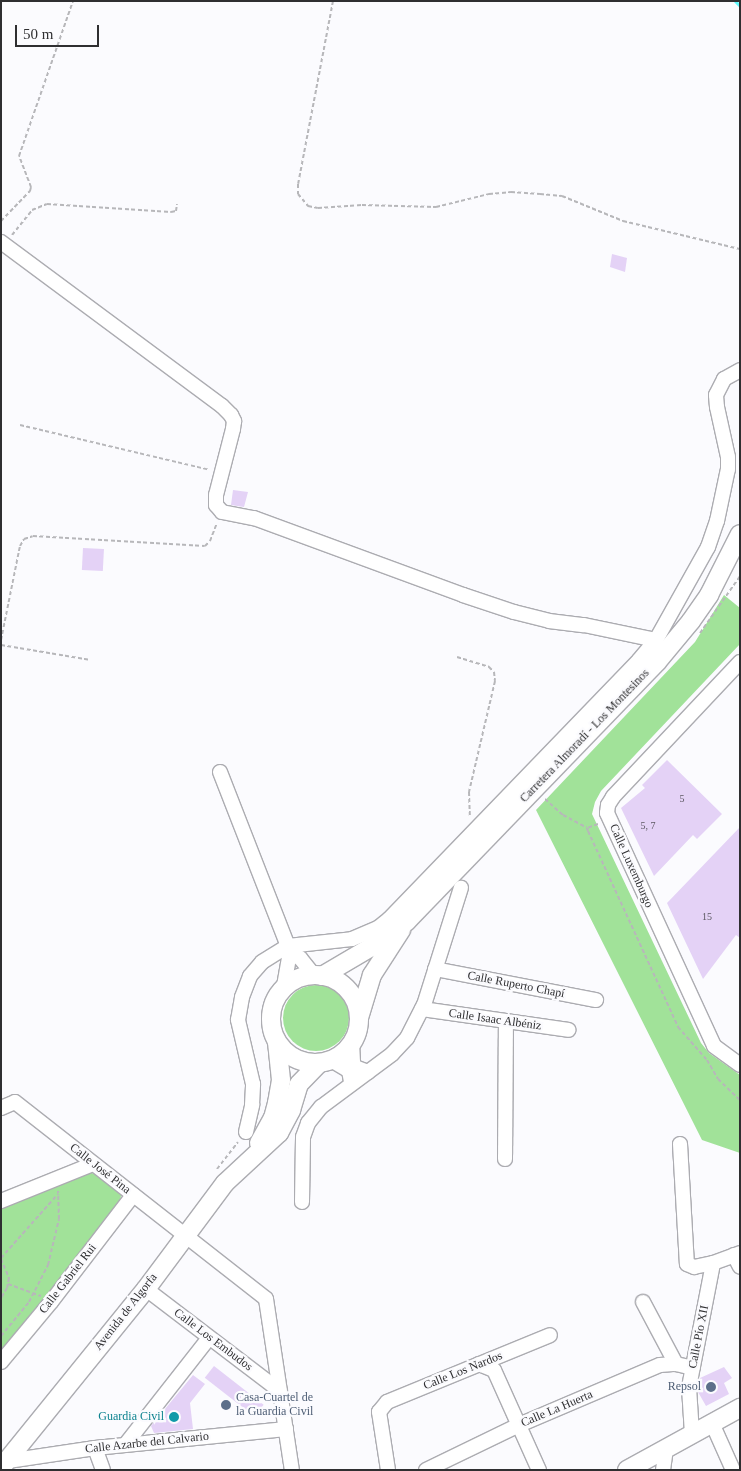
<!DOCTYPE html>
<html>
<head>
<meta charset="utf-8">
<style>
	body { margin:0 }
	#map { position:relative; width:741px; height:1471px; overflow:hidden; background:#fbfbfe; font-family:"Times New Roman",serif }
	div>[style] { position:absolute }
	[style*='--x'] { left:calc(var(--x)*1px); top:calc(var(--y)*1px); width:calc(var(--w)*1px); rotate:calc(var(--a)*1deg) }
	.green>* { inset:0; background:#a1e299 }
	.round { border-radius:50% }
	.stream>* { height:3px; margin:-1.5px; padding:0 1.5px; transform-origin:1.5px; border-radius:1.5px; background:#5ef8fb }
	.building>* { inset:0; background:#e4d2f6; transform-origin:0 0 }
	.path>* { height:2px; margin-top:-1px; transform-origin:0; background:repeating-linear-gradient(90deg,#b7b7ba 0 4px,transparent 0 6.5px) }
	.roads { filter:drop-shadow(1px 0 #acacb1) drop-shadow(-1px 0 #acacb1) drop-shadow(0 1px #acacb1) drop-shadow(0 -1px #acacb1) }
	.minor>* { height:14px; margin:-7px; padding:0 7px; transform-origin:7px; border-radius:7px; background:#fff }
	.major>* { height:18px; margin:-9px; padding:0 9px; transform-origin:9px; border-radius:9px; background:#fff }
	.major>.ring { margin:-9px; padding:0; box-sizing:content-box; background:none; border:18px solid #fff; border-radius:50% }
	.dots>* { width:14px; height:14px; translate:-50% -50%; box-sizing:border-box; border:2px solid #fbfbfe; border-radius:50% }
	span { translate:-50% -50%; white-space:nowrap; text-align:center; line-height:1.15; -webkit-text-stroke:4.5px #fbfbfe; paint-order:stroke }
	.number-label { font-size:10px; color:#5c5862 }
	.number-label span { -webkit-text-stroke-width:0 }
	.street-label { font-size:12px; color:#2f2f31 }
	.service-label { font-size:12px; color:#4e5e75 }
	.right { translate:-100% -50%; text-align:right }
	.left { translate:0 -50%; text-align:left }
	.culture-label { font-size:12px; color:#0d838f }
	.frame { position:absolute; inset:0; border:2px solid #2f2f31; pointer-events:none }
	.scale { position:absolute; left:15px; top:25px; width:84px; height:22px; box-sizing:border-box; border:2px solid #2f2f31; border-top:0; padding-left:6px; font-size:15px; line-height:18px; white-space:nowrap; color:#2f2f31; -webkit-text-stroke:4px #fbfbfe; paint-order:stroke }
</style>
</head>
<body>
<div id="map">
	<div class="green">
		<i style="clip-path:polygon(724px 595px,740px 608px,740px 644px,601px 791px,595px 802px,592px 814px,701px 1043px,709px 1053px,740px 1075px,740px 1153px,702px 1140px,536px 810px,695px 642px)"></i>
		<i class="round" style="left:283px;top:985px;width:66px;height:66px"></i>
		<i style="clip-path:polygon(86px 1173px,92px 1173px,99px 1177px,121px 1195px,120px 1206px,1px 1353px,1px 1207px)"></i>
	</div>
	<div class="stream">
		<i style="--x:735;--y:1;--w:7;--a:45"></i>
	</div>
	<div class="building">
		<i style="clip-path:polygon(612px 254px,627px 258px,625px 272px,610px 267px)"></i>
		<i style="clip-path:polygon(233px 490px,248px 492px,244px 507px,231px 505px)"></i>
		<i style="left:83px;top:548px;width:21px;height:22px;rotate:3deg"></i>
		<i style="clip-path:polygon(667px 760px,722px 814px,697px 839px,693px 835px,654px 876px,621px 808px,645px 788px,642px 785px)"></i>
		<i style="clip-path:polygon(740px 827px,740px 938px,736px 935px,703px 979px,667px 903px)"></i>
		<i style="left:214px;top:1366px;width:63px;height:15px;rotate:38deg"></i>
		<i style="clip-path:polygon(724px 1367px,732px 1378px,724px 1383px,729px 1394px,706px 1406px,698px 1392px,700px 1378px)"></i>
		<i style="clip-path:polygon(193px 1375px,205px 1384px,190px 1403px,193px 1429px,154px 1433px,151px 1426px)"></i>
	</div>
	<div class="path">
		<i style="--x:333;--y:1;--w:186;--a:100.8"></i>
		<i style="--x:298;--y:184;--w:10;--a:90"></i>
		<i style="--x:298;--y:194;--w:16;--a:50"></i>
		<i style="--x:308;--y:206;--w:10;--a:11"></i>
		<i style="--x:318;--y:208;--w:44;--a:-3.9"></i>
		<i style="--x:362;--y:205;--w:74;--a:1.5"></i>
		<i style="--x:436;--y:207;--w:55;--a:-13.8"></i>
		<i style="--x:489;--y:194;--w:22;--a:-5"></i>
		<i style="--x:511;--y:192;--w:29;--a:4"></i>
		<i style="--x:540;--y:194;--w:22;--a:5"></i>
		<i style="--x:562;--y:196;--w:66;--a:22.3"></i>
		<i style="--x:623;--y:221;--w:120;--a:13.5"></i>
		<i style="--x:1;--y:221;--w:42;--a:-46"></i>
		<i style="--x:30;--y:191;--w:4;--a:-76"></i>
		<i style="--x:31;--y:187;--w:33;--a:-111"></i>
		<i style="--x:19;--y:156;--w:164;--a:-70.8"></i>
		<i style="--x:12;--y:235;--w:32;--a:-51"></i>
		<i style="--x:32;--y:210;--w:16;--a:-22"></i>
		<i style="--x:47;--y:204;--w:124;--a:3.7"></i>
		<i style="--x:171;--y:212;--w:5;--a:-11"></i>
		<i style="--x:176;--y:211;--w:7;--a:-82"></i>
		<i style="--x:20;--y:425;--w:195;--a:13.3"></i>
		<i style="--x:700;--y:633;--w:70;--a:-54.9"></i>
		<i style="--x:1;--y:640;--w:96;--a:-78.6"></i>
		<i style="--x:20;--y:546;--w:8;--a:-60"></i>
		<i style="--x:24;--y:539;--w:9;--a:-18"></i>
		<i style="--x:33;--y:536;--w:172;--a:3.3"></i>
		<i style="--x:205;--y:546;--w:7;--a:-45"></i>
		<i style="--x:210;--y:541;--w:19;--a:-69"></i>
		<i style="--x:1;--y:645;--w:91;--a:9.5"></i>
		<i style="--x:457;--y:657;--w:34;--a:17"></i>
		<i style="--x:489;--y:667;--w:7;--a:45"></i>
		<i style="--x:494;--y:672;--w:9;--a:84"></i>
		<i style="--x:495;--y:681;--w:114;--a:103.2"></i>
		<i style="--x:469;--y:792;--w:26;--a:88"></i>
		<i style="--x:545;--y:799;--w:24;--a:42"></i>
		<i style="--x:563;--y:815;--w:27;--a:28"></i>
		<i style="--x:598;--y:824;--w:12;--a:160"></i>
		<i style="--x:587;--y:828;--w:3;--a:72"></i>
		<i style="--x:588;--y:831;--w:216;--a:65.3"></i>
		<i style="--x:678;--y:1027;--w:44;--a:48.7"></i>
		<i style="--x:707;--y:1060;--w:22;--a:60"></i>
		<i style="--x:718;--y:1079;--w:30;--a:44"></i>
		<i style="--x:217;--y:1169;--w:34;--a:-52"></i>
		<i style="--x:1;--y:1258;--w:86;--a:-48.3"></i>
		<i style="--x:1;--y:1259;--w:21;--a:67"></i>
		<i style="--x:9;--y:1278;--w:10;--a:101"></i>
		<i style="--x:7;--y:1288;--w:12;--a:121"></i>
		<i style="--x:8;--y:1284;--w:35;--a:20"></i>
		<i style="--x:1;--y:1336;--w:44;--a:-50.5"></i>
		<i style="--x:29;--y:1302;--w:42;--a:-62.8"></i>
		<i style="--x:48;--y:1265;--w:47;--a:-76.6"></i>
		<i style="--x:59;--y:1219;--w:28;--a:-92"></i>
	</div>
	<div class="roads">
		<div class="minor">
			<i style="--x:1;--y:242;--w:275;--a:36.6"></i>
			<i style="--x:222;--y:406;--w:13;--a:45"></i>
			<i style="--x:231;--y:415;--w:7;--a:63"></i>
			<i style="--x:234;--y:421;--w:8;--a:97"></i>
			<i style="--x:233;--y:429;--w:68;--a:104.4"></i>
			<i style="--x:216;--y:495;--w:10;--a:90"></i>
			<i style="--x:216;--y:505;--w:9;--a:49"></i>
			<i style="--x:222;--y:512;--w:33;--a:11"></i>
			<i style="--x:254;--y:518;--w:223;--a:20.2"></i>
			<i style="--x:463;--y:595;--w:54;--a:18.4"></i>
			<i style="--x:514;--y:612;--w:36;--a:14"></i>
			<i style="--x:549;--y:621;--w:35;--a:7"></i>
			<i style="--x:584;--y:625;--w:74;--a:11.8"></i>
			<i style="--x:656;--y:640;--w:107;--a:-60.8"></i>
			<i style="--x:708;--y:547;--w:28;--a:-71"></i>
			<i style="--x:717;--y:521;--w:53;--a:-78.1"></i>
			<i style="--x:728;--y:469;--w:12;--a:-90"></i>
			<i style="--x:728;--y:457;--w:51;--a:-102.4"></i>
			<i style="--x:717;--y:407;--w:12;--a:-95"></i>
			<i style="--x:716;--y:395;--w:18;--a:-63"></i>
			<i style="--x:724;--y:379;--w:18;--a:-29"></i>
			<i style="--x:740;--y:662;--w:185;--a:133.3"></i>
			<i style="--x:613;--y:797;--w:9;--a:122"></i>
			<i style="--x:608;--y:805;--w:8;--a:97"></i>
			<i style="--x:607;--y:813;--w:256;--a:65.3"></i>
			<i style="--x:714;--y:1046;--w:32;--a:36"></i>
			<i style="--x:220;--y:772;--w:193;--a:68.7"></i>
			<i style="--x:290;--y:952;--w:36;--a:100"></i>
			<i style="--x:290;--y:952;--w:12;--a:31"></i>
			<i style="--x:300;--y:958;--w:22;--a:51"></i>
			<i style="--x:435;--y:969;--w:164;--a:10.9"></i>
			<i style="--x:422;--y:1009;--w:148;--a:8.1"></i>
			<i style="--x:352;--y:1043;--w:20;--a:87"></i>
			<i style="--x:353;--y:1063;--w:4;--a:63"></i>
			<i style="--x:355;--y:1067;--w:14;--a:21"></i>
			<i style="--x:331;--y:1060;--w:21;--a:31"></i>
			<i style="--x:349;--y:1071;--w:10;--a:79"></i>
			<i style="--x:1;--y:1108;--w:15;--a:-23"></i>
			<i style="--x:15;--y:1102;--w:319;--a:38.1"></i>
			<i style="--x:266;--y:1299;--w:173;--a:81.4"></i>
			<i style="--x:246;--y:1132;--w:28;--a:-77"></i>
			<i style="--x:252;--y:1105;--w:21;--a:-87"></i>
			<i style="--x:253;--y:1084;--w:66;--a:-103.2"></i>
			<i style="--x:238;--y:1020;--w:23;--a:-80"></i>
			<i style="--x:242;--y:997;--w:22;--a:-69"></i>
			<i style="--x:250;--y:976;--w:18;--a:-49"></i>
			<i style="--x:262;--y:962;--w:31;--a:-32"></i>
			<i style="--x:288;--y:946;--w:64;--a:-6.2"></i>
			<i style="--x:352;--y:939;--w:28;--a:-23"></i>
			<i style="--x:378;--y:928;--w:14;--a:-39"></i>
			<i style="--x:389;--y:919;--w:360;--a:-46"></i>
			<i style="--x:639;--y:660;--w:26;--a:-50"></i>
			<i style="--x:680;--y:1144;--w:120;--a:86.7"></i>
			<i style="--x:687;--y:1264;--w:8;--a:23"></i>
			<i style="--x:694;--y:1267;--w:19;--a:-12"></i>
			<i style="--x:505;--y:1159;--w:138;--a:-89.6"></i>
			<i style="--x:1;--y:1201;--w:99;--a:-21.9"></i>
			<i style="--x:302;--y:1202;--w:65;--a:-89.1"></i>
			<i style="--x:303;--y:1137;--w:15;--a:-70"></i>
			<i style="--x:308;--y:1123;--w:21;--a:-51"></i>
			<i style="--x:321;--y:1107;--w:89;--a:-36.7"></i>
			<i style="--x:392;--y:1054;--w:22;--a:-47"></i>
			<i style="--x:407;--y:1038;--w:37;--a:-63"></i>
			<i style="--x:424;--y:1005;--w:123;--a:-72.5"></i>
			<i style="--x:734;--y:1255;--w:13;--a:63"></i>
			<i style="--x:146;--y:1289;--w:168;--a:37.3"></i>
			<i style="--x:643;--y:1302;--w:70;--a:62"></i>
			<i style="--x:1;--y:1362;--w:78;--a:-50.2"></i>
			<i style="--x:51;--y:1302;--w:135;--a:-52.5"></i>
			<i style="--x:479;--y:1364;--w:16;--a:22"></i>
			<i style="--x:494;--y:1370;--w:110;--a:65.8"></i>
			<i style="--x:712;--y:1423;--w:51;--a:65.9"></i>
			<i style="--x:692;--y:1434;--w:47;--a:-93.7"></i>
			<i style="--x:689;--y:1387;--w:126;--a:-79"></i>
			<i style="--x:713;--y:1263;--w:29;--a:-20"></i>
			<i style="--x:125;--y:1445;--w:136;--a:-51.9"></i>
			<i style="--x:95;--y:1448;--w:23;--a:70"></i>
			<i style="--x:8;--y:1461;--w:88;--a:-8.5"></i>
			<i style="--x:95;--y:1448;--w:192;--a:-5.7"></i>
			<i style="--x:388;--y:1470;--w:59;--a:-98.8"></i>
			<i style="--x:379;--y:1412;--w:13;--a:-51"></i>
			<i style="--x:387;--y:1402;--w:176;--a:-22.3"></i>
			<i style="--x:426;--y:1470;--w:103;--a:-25.8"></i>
			<i style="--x:519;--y:1425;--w:153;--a:-23.1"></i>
			<i style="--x:660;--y:1365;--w:16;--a:-4"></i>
			<i style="--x:676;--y:1364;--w:17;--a:13"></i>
			<i style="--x:663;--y:1470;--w:22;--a:-82"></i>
		</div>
		<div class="major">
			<i class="ring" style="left:271px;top:975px;width:70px;height:70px"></i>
			<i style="--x:322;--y:976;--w:65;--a:-30.5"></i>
			<i style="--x:378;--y:943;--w:36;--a:-37"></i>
			<i style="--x:407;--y:921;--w:360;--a:-46"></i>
			<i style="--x:657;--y:662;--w:53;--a:-50.3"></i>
			<i style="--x:691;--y:621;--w:32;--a:-55"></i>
			<i style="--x:709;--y:595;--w:68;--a:-63.1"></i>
			<i style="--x:359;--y:1018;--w:45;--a:-73.2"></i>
			<i style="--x:372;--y:975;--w:54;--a:-57.2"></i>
			<i style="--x:259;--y:1143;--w:29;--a:-61"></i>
			<i style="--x:273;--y:1118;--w:16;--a:-75"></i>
			<i style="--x:277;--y:1103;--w:23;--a:-80"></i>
			<i style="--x:281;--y:1080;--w:38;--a:-96"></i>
			<i style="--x:1;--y:1468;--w:230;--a:-51"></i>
			<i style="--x:146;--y:1289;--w:132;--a:-53.3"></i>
			<i style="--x:225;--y:1183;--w:74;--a:-42.8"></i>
			<i style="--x:279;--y:1133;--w:26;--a:-62"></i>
			<i style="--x:291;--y:1110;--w:27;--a:-73"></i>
			<i style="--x:299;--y:1084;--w:29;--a:-46"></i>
			<i style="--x:627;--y:1470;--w:129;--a:-28.8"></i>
		</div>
	</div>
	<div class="dots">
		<i style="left:711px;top:1387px;background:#5c6f8a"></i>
		<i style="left:226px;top:1405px;background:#5c6f8a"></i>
		<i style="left:174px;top:1417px;background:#0f9aa8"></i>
	</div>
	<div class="number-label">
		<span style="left:682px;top:799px">5</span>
		<span style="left:648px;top:826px">5, 7</span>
		<span style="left:707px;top:917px">15</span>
	</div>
	<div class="street-label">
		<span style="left:585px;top:736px;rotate:-46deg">Carretera Almoradí - Los Montesinos</span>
		<span style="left:631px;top:866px;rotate:66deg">Calle Luxemburgo</span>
		<span style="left:516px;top:985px;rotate:11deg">Calle Ruperto Chapí</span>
		<span style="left:495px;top:1020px;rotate:8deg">Calle Isaac Albéniz</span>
		<span style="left:100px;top:1169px;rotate:38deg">Calle José Pina</span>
		<span style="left:68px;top:1279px;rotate:-52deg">Calle Gabriel Rui</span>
		<span style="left:126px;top:1312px;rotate:-52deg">Avenida de Algorfa</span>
		<span style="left:699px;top:1337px;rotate:-79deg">Calle Pío XII</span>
		<span style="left:213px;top:1340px;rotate:37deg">Calle Los Embudos</span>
		<span style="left:463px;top:1371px;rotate:-22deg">Calle Los Nardos</span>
		<span style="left:557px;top:1409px;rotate:-23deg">Calle La Huerta</span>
		<span style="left:147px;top:1443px;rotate:-6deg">Calle Azarbe del Calvario</span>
	</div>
	<div class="service-label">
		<span class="right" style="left:701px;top:1387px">Repsol</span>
		<span class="left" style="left:236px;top:1405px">Casa-Cuartel de<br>la Guardia Civil</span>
	</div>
	<div class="culture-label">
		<span class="right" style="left:164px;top:1417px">Guardia Civil</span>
	</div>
	<div class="frame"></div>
	<div class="scale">50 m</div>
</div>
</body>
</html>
